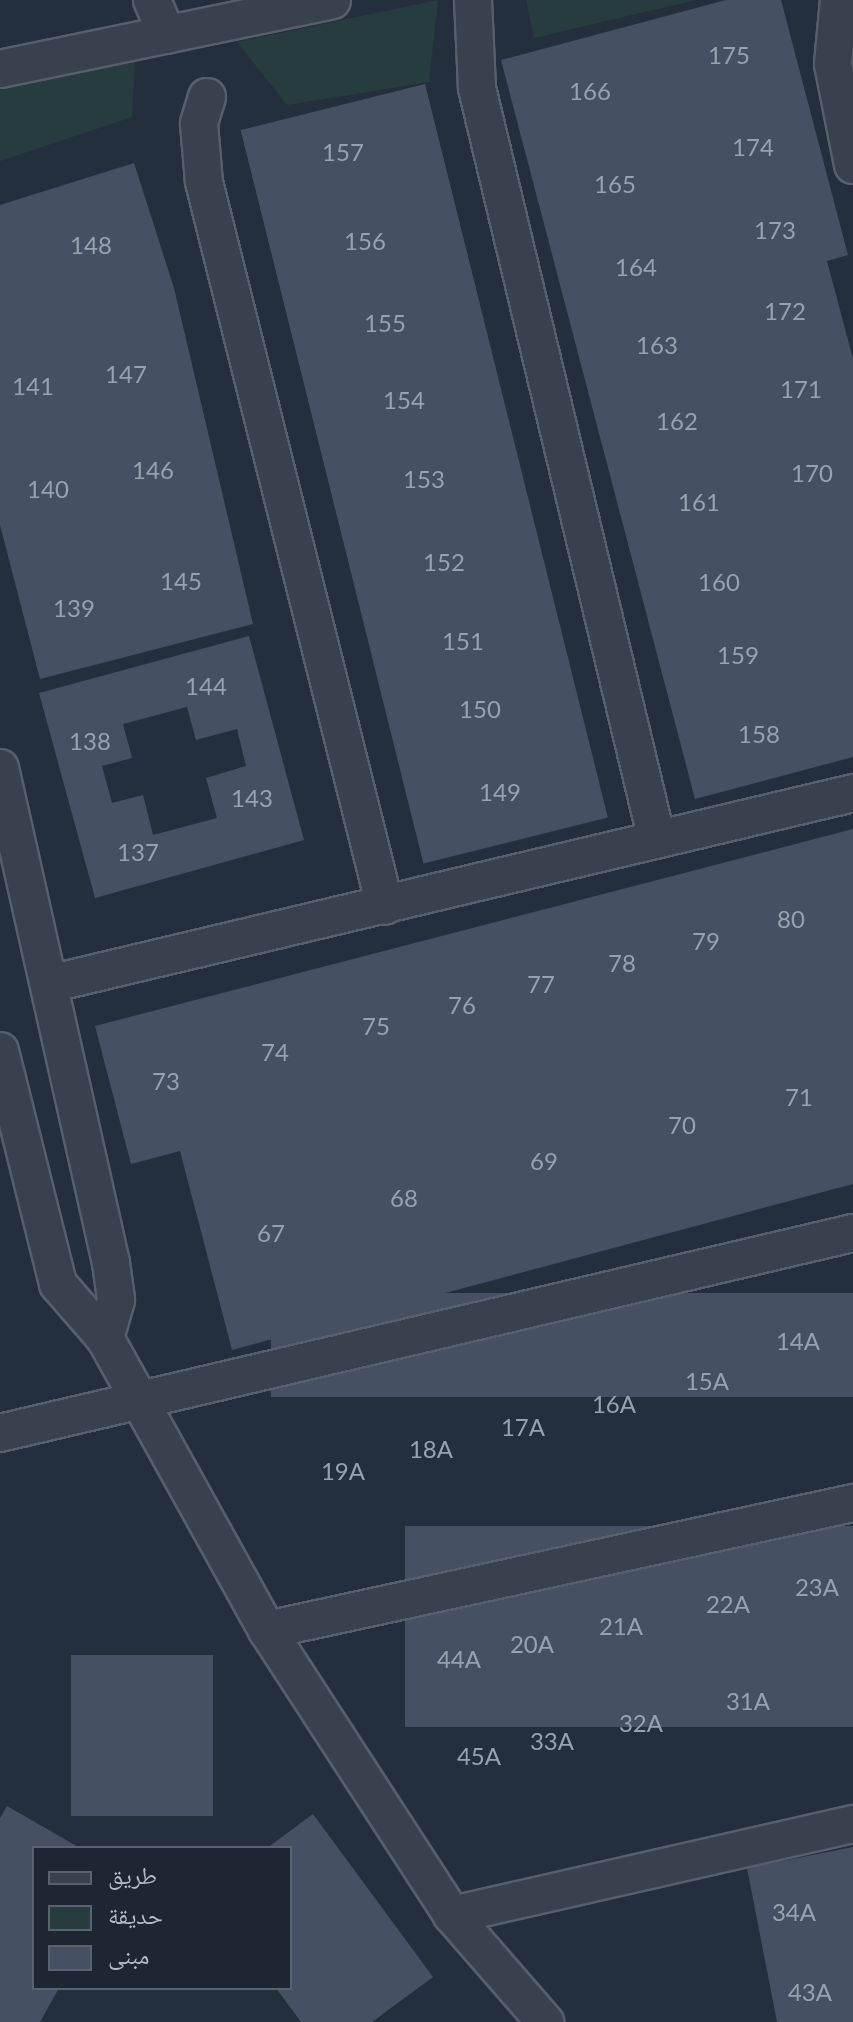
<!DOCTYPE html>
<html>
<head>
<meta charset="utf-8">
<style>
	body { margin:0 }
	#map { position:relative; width:853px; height:2022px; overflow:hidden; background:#242f3e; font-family:Lato,"Noto Naskh Arabic",sans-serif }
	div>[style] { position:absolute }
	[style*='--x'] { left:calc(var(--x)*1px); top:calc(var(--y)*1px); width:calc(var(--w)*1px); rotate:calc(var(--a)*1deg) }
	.green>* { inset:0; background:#263c3f }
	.building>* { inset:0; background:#455162; transform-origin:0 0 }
	.roads { filter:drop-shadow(2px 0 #565f6c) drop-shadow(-2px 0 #565f6c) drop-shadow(0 2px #565f6c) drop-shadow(0 -2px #565f6c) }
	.minor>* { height:36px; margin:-18px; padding:0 18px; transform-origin:18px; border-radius:18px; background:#38414e }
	span { translate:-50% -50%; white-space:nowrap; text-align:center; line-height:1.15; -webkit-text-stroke:7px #1d2633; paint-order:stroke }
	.number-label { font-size:24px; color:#98a1af }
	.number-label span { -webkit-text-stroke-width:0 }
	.legend { position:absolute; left:32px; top:1846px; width:260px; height:144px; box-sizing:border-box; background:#1d2633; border:2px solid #59626f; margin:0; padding:10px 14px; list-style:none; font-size:24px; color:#b4bcc9 }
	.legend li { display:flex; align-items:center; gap:16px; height:40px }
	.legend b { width:40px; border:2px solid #59626f }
</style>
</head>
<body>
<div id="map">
	<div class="green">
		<i style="clip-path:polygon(438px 0,429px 82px,287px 105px,237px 42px)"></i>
		<i style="clip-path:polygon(526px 0,696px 0,534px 38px)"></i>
		<i style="clip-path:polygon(136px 42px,132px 117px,0 161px,0 88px)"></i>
	</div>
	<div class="building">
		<i style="clip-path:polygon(726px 0,781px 0,848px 255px,827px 261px,853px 359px,853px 757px,695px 799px,501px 60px)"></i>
		<i style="left:425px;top:84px;width:756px;height:190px;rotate:76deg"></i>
		<i style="clip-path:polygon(134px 163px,174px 288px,253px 624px,40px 679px,0 525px,0 205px)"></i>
		<i style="clip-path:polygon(evenodd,249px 636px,304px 840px,95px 898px,39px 693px,249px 636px,187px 707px,196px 740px,237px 729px,246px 766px,206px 778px,217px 818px,153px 835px,143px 795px,112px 803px,102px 766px,132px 758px,123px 724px,187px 707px)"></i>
		<i style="clip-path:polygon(853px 829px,853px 1184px,232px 1350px,180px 1151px,131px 1164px,95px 1026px)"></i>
		<i style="left:853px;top:1293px;width:104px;height:582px;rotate:90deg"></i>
		<i style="left:853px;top:1526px;width:201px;height:448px;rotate:90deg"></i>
		<i style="left:71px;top:1655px;width:142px;height:161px"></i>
		<i style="clip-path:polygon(7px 1806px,80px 1848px,34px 1848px,34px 1988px,59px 1988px,40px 2022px,0 2022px,0 1818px)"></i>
		<i style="clip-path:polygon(313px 1814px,433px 1977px,372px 2022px,301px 2022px,276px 1988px,290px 1988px,290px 1848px,267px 1848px)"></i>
		<i style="clip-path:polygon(853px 1847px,853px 2022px,777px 2022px,747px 1868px)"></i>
	</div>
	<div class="roads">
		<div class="minor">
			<i style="--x:152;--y:0;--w:38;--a:67"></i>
			<i style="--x:473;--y:0;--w:88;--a:87.4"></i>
			<i style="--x:477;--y:88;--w:773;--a:76.54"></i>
			<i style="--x:839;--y:0;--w:64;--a:95.4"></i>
			<i style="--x:833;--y:64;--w:103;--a:78.8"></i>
			<i style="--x:0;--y:69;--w:339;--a:-11.7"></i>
			<i style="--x:207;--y:97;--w:28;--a:107"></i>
			<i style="--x:199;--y:124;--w:58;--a:85.1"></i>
			<i style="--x:204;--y:182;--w:746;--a:75.96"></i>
			<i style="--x:0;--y:768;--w:507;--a:77.36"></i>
			<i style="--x:111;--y:1263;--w:37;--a:82"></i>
			<i style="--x:116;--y:1300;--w:40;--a:106"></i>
			<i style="--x:49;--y:984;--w:826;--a:-13.36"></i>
			<i style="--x:0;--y:1051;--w:240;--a:76"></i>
			<i style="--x:58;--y:1284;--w:72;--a:49"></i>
			<i style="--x:105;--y:1338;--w:334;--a:61"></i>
			<i style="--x:267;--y:1630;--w:340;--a:57"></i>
			<i style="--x:452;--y:1915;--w:142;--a:49"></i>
			<i style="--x:0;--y:1433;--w:876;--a:-13.2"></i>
			<i style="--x:267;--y:1630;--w:600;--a:-12.23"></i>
			<i style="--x:452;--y:1915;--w:411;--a:-12.8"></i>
		</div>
	</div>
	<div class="number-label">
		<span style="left:729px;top:55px">175</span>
		<span style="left:590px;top:91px">166</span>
		<span style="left:753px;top:147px">174</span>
		<span style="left:343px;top:152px">157</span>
		<span style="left:615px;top:184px">165</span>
		<span style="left:775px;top:230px">173</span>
		<span style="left:365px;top:241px">156</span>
		<span style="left:91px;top:245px">148</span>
		<span style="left:636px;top:267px">164</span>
		<span style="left:785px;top:311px">172</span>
		<span style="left:385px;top:323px">155</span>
		<span style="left:657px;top:345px">163</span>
		<span style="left:126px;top:374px">147</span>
		<span style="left:33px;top:386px">141</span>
		<span style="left:801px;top:389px">171</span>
		<span style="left:404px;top:400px">154</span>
		<span style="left:677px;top:421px">162</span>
		<span style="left:153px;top:470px">146</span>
		<span style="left:812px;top:473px">170</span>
		<span style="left:424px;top:479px">153</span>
		<span style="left:48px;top:489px">140</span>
		<span style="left:699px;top:502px">161</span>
		<span style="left:444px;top:562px">152</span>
		<span style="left:181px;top:581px">145</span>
		<span style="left:719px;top:582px">160</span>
		<span style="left:74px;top:608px">139</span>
		<span style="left:463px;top:641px">151</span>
		<span style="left:738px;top:655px">159</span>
		<span style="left:206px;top:686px">144</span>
		<span style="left:480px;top:709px">150</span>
		<span style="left:759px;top:734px">158</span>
		<span style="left:90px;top:741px">138</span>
		<span style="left:500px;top:792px">149</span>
		<span style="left:252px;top:798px">143</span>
		<span style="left:138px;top:852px">137</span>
		<span style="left:791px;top:919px">80</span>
		<span style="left:706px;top:941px">79</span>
		<span style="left:622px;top:963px">78</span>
		<span style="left:541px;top:984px">77</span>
		<span style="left:462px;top:1005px">76</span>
		<span style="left:376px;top:1026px">75</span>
		<span style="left:275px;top:1052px">74</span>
		<span style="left:166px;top:1081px">73</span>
		<span style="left:799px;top:1097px">71</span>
		<span style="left:682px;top:1125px">70</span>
		<span style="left:544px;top:1161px">69</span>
		<span style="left:404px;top:1198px">68</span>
		<span style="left:271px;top:1233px">67</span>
		<span style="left:798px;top:1341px">14A</span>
		<span style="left:707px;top:1381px">15A</span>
		<span style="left:614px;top:1404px">16A</span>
		<span style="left:523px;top:1427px">17A</span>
		<span style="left:431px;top:1449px">18A</span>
		<span style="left:343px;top:1471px">19A</span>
		<span style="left:817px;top:1587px">23A</span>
		<span style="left:728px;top:1604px">22A</span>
		<span style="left:621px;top:1626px">21A</span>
		<span style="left:532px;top:1644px">20A</span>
		<span style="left:459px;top:1659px">44A</span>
		<span style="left:748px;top:1701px">31A</span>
		<span style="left:641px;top:1723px">32A</span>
		<span style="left:552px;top:1741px">33A</span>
		<span style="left:479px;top:1756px">45A</span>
		<span style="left:794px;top:1912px">34A</span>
		<span style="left:810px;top:1992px">43A</span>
	</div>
	<ul class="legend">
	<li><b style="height:10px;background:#38414e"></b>طريق</li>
	<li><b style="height:22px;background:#263c3f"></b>حديقة</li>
	<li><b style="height:22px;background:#455162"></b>مبنى</li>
	</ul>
</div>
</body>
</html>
